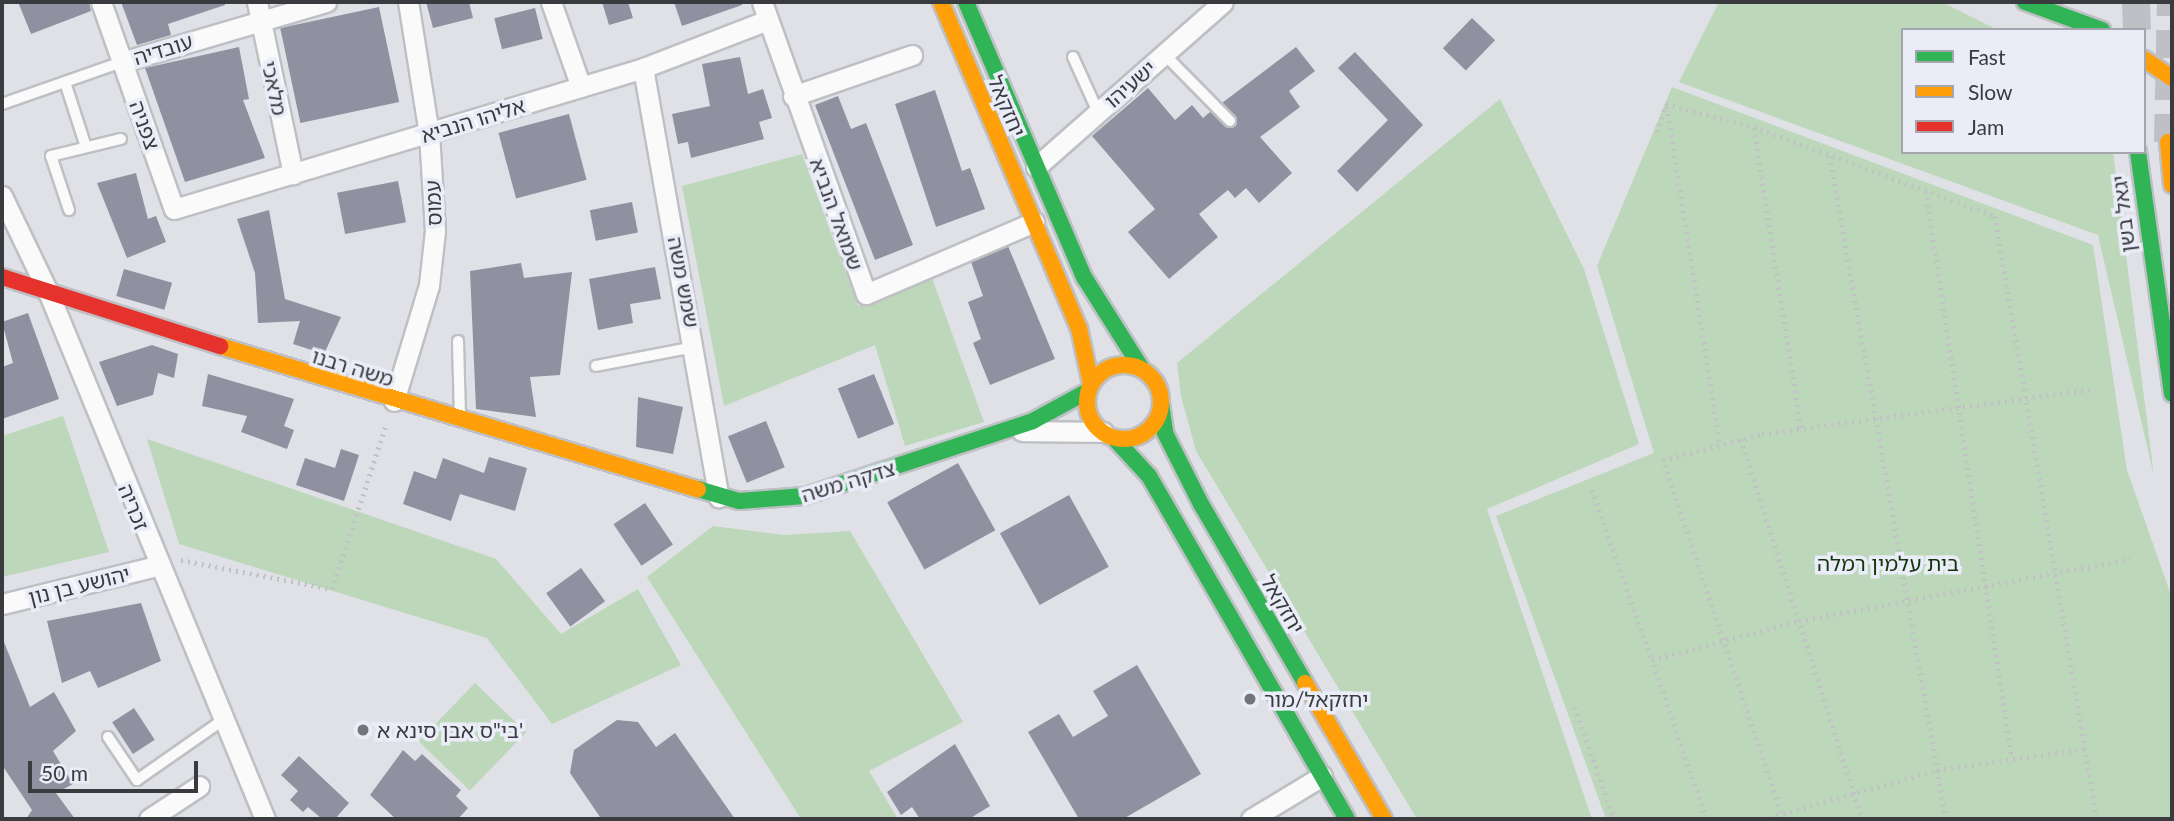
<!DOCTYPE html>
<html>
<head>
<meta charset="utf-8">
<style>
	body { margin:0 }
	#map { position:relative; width:2174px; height:821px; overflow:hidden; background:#e0e1e7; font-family:Lato,"Noto Sans Hebrew",sans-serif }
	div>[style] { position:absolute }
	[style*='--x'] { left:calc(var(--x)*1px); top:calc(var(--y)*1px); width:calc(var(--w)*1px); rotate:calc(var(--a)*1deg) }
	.green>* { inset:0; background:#bcd7b9; transform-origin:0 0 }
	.building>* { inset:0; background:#8f91a0; transform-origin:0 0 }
	.secondary-tunnel>* { height:28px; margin-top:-14px; transform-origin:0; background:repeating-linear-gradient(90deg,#bfc0c5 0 28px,transparent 0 42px) }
	.path>* { height:4.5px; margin-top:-2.25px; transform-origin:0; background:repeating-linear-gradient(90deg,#c1c2c4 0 2px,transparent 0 7px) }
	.roads { filter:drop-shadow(2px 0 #bec0c4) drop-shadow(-2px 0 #bec0c4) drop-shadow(0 2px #bec0c4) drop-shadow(0 -2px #bec0c4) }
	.lane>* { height:10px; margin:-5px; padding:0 5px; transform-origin:5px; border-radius:5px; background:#fafafb }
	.street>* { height:19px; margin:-9.5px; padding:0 9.5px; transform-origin:9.5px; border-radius:9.5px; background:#fafafb }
	.fast>* { height:16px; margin:-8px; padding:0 8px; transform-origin:8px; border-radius:8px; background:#30b455 }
	.slow>* { height:16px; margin:-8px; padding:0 8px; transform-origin:8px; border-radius:8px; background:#ff9f0a }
	.slow>.ring { margin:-8px; padding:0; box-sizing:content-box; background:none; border:16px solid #ff9f0a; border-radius:50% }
	.jam>* { height:16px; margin:-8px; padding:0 8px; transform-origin:8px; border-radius:8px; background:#e5322d }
	.dots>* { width:19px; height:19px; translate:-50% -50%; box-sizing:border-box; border:4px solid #eaedf8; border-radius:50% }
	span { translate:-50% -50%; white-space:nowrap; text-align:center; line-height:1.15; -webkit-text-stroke:7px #eaedf8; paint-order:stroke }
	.street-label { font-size:21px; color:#3a3b3f }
	.park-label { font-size:21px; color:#14360b }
	.poi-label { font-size:21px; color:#3a3b3f }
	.left { translate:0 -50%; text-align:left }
	.frame { position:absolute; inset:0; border:4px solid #3a3b3f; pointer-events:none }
	.legend { position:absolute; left:1901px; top:28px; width:245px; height:126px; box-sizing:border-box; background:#eaedf8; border:2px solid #a4a6ae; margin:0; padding:9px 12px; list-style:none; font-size:21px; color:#3a3b3f }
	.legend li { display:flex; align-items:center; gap:14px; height:35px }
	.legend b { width:35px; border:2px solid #a4a6ae }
	.scale { position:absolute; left:28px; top:761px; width:170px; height:32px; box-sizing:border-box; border:4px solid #3a3b3f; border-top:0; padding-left:9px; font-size:21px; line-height:24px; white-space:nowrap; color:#3a3b3f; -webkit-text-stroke:5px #eaedf8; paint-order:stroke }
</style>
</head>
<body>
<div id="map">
	<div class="green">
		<i style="clip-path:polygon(1719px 2px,1942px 2px,1998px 30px,1903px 30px,1903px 152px,2113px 152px,2154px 476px,2098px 235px,1679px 82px)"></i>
		<i style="clip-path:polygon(1672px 87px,2093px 245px,2127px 470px,2172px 598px,2172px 819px,1606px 819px,1496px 516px,1654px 453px,1597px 266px)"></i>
		<i style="clip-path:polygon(1500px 99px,1584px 269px,1639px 444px,1487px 509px,1592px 819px,1417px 819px,1196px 451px,1181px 396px,1177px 363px)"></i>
		<i style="clip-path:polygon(802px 154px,858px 306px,931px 275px,984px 422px,905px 446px,875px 345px,724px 406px,682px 186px)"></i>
		<i style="clip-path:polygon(63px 416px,109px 552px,2px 577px,2px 436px)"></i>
		<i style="clip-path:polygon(147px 439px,496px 559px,561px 634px,638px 589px,681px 665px,552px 724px,487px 638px,179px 544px)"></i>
		<i style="clip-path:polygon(713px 526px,785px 535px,850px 531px,963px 722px,869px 771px,898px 819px,801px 819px,647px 577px)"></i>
		<i style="left:475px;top:683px;width:71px;height:81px;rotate:44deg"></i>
	</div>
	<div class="building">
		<i style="clip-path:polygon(18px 2px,89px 2px,91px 11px,31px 34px)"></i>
		<i style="clip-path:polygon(121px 2px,224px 2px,225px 5px,168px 24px,171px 35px,137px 45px)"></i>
		<i style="clip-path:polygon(426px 2px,469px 2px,473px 18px,433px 28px)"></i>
		<i style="clip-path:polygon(602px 2px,628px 2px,633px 18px,609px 25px)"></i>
		<i style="clip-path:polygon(674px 2px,742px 2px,742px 5px,682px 26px)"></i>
		<i style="left:379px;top:7px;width:97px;height:101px;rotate:78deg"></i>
		<i style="left:535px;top:8px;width:32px;height:42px;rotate:76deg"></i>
		<i style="left:1472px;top:18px;width:32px;height:42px;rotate:44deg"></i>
		<i style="clip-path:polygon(239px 47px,249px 99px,243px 100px,265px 158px,185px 182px,145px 68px)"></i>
		<i style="clip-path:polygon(1296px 47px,1315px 71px,1289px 91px,1300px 107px,1260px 137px,1292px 173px,1259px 203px,1246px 188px,1235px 198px,1228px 190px,1199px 214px,1218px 237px,1169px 279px,1128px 232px,1155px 209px,1092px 136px,1148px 88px,1175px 120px,1192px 105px,1203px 118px,1210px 112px,1233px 128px,1237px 118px,1222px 103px)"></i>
		<i style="clip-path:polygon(1355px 52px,1423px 125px,1357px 192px,1337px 171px,1388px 120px,1338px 68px)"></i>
		<i style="clip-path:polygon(740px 57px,748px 94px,763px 89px,772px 118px,759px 122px,764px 139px,691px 158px,688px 142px,678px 144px,672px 114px,710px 106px,702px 64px)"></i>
		<i style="clip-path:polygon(935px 90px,962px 171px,970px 168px,985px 209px,936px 227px,895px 104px)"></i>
		<i style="clip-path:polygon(838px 96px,851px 129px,866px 123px,913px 245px,875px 260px,815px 105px)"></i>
		<i style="left:569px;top:114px;width:68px;height:73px;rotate:75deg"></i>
		<i style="clip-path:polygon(136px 173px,148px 219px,156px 216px,166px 242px,127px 258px,97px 183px)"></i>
		<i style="left:398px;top:181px;width:42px;height:62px;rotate:79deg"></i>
		<i style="left:632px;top:202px;width:31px;height:43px;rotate:79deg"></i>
		<i style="clip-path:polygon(269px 210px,285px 299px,341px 317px,324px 354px,293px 344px,300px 321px,258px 323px,255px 273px,237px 219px)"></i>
		<i style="clip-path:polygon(1008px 246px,1055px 359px,990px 385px,973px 343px,981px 339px,968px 302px,983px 296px,971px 262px)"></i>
		<i style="clip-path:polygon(521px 263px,524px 278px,572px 272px,560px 375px,530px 377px,536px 417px,476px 409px,470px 271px)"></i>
		<i style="clip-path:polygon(655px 267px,661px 299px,630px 304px,633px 323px,598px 330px,589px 279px)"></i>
		<i style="left:124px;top:269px;width:50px;height:28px;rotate:16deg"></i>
		<i style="clip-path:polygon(28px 313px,59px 399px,2px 419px,2px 367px,13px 363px,2px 322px)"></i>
		<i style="clip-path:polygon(152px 345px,178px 354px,174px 378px,158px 373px,153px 395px,117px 406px,99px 362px)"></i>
		<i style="clip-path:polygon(208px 374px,294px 399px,284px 426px,294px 430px,287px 449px,241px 432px,247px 416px,202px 406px)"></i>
		<i style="left:874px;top:374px;width:54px;height:39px;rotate:68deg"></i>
		<i style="clip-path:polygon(638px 397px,683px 407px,673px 454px,636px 447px)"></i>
		<i style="left:766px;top:421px;width:50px;height:41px;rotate:68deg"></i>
		<i style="clip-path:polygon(341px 449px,359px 455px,344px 501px,296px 485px,305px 458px,335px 468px)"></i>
		<i style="clip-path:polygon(489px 457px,527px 468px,515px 511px,460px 494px,451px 521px,403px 504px,414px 471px,436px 479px,443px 458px,484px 473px)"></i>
		<i style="left:958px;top:463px;width:77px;height:81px;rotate:61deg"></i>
		<i style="left:1069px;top:495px;width:82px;height:79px;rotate:61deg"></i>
		<i style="left:645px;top:503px;width:50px;height:38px;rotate:56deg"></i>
		<i style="left:581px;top:568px;width:41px;height:43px;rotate:54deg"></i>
		<i style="clip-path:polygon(141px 603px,161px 661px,98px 688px,90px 671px,62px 683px,47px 621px)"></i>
		<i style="clip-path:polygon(2px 637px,30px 707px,54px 692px,76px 731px,53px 751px,73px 784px,56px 793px,75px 819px,26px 819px,32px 810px,2px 765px)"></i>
		<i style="clip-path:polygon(1137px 665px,1201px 774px,1123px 819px,1079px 819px,1028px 732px,1059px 714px,1073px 737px,1108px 716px,1093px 691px)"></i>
		<i style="left:134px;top:708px;width:38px;height:26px;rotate:57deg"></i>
		<i style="clip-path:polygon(617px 720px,638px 722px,656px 747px,675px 733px,735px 819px,600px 817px,570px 773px,574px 750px)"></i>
		<i style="clip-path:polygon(955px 744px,990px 806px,969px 819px,920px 819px,912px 807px,901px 815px,887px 792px)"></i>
		<i style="clip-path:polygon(403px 750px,415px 761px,422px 754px,461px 790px,456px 796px,468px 808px,458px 819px,396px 819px,370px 795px)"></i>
		<i style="clip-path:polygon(299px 756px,349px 803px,335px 819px,322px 819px,308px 807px,303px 812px,290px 800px,298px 791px,281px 775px)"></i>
	</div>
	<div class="secondary-tunnel">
		<i style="--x:2136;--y:2;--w:28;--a:88"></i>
		<i style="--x:2168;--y:142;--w:140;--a:-88.8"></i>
	</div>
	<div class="path">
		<i style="--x:1667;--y:107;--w:342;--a:81.1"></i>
		<i style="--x:1754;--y:128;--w:305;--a:81.1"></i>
		<i style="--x:1657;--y:132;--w:29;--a:-72"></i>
		<i style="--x:1666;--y:104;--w:91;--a:14.6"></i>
		<i style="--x:1754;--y:127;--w:257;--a:20.3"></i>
		<i style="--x:1995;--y:216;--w:612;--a:80.4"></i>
		<i style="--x:1830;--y:156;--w:673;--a:80.08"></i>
		<i style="--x:1926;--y:191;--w:574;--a:81.39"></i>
		<i style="--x:1741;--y:439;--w:399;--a:72.3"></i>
		<i style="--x:1592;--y:490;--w:180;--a:70.6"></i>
		<i style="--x:181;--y:560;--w:154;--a:10.9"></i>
		<i style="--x:332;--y:589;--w:173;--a:-71.8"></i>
		<i style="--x:1575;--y:707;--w:119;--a:70.8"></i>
		<i style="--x:1706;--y:819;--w:168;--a:-108.8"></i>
		<i style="--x:1652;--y:660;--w:152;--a:-14.9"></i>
		<i style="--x:1799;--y:621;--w:337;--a:-10.6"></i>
		<i style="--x:1763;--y:819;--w:181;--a:-15.7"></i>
		<i style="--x:1937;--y:770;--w:149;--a:-8.1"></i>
		<i style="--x:1783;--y:819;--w:379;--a:-108.5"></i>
		<i style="--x:1663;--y:460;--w:102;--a:-14.7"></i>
		<i style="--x:1762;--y:434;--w:336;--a:-7.7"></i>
	</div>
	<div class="roads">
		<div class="lane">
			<i style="--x:1164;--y:54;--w:94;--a:45.4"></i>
			<i style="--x:1073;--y:57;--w:60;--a:65.6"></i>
			<i style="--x:65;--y:82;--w:68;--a:72.1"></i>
			<i style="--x:2;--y:104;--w:127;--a:-19.3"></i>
			<i style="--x:69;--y:210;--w:57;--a:-108.4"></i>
			<i style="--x:51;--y:156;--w:72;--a:-13.7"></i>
			<i style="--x:458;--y:341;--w:77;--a:88.5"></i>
			<i style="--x:596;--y:366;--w:101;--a:-10.9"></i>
			<i style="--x:108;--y:737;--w:52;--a:56"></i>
			<i style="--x:137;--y:780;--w:105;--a:-34.9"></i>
		</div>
		<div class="street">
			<i style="--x:101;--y:2;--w:219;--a:70.6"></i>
			<i style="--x:174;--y:209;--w:490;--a:-16.7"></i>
			<i style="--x:643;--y:68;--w:134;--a:-21"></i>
			<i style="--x:257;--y:2;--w:176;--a:78.2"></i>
			<i style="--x:551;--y:2;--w:90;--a:70.6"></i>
			<i style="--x:762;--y:2;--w:310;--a:70.4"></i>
			<i style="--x:866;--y:294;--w:183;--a:-23.2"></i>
			<i style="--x:122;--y:62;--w:213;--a:-16.4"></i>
			<i style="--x:643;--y:68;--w:436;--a:80"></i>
			<i style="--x:793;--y:96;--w:126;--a:-19"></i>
			<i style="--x:1036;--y:167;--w:249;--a:-41.4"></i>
			<i style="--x:2;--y:196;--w:109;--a:64.4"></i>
			<i style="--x:49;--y:294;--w:568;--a:67.64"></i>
			<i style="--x:394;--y:401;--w:121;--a:-73.2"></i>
			<i style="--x:429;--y:285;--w:54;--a:-83.7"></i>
			<i style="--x:435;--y:231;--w:97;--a:-93.5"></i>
			<i style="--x:429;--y:134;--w:134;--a:-99"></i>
			<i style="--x:1022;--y:431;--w:81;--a:0.7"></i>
			<i style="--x:2;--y:604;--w:160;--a:-13.8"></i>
			<i style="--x:149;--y:819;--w:60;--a:-33.4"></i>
			<i style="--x:1251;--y:819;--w:83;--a:-31.2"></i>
		</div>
		<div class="fast">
			<i style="--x:966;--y:2;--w:299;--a:66.8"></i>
			<i style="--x:1084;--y:277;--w:109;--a:57.8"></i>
			<i style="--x:2025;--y:2;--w:82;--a:20"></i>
			<i style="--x:2138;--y:152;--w:244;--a:82"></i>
			<i style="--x:1161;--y:403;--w:30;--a:82"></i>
			<i style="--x:1165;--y:433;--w:80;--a:63.1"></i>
			<i style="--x:1201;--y:504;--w:207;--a:59.8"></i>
			<i style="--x:1114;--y:438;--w:52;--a:47.4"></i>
			<i style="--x:1149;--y:476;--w:396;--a:60"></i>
			<i style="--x:698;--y:489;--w:43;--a:16.3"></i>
			<i style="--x:739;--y:501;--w:66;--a:-4.3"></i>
			<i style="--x:805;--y:496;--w:240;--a:-18.2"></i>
			<i style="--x:1033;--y:421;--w:63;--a:-28.6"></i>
		</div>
		<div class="slow">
			<i style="--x:941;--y:2;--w:354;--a:67.1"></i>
			<i style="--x:1079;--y:328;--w:57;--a:77.9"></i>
			<i style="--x:2144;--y:59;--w:34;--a:34"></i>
			<i style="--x:2168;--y:142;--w:43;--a:84.7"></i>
			<i style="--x:220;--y:346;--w:499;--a:16.7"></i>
			<i class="ring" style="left:1087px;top:365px;width:58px;height:58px"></i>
			<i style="--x:1305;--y:683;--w:157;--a:59.8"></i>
		</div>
		<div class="jam">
			<i style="--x:2;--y:277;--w:229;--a:17.6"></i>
		</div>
	</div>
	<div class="dots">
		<i style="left:1250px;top:699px;background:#74757a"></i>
		<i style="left:363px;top:730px;background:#74757a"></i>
	</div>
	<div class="street-label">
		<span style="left:163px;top:49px;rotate:-17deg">עובדיה</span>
		<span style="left:1130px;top:84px;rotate:-41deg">ישעיהו</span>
		<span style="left:275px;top:88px;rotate:78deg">מלאכי</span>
		<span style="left:1007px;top:106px;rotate:67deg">יחזקאל</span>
		<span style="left:473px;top:120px;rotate:-17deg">אליהו הנביא</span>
		<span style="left:145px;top:125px;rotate:70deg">צפניה</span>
		<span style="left:433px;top:203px;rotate:-92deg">עמוס</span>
		<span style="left:837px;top:214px;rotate:70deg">שמואל הנביא</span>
		<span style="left:2123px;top:214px;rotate:-97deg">יגאל בשן</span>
		<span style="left:684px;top:282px;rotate:79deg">שמש משה</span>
		<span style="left:353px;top:367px;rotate:17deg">משה רבנו</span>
		<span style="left:848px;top:481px;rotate:-17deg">צדקה משה</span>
		<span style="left:134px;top:507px;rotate:68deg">זכריה</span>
		<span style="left:79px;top:585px;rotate:-14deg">יהושע בן נון</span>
		<span style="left:1283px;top:604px;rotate:60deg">יחזקאל</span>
	</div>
	<div class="park-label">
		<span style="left:1888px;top:563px">בית עלמין רמלה</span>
	</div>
	<div class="poi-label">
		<span class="left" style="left:1264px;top:699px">יחזקאל/מור</span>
		<span class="left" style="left:377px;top:730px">בי"ס אבן סינא א'</span>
	</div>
	<div class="frame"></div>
	<ul class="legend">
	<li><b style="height:9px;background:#30b455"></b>Fast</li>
	<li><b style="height:9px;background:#ff9f0a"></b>Slow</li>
	<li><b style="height:9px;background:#e5322d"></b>Jam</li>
	</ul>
	<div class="scale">50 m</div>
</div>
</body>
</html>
